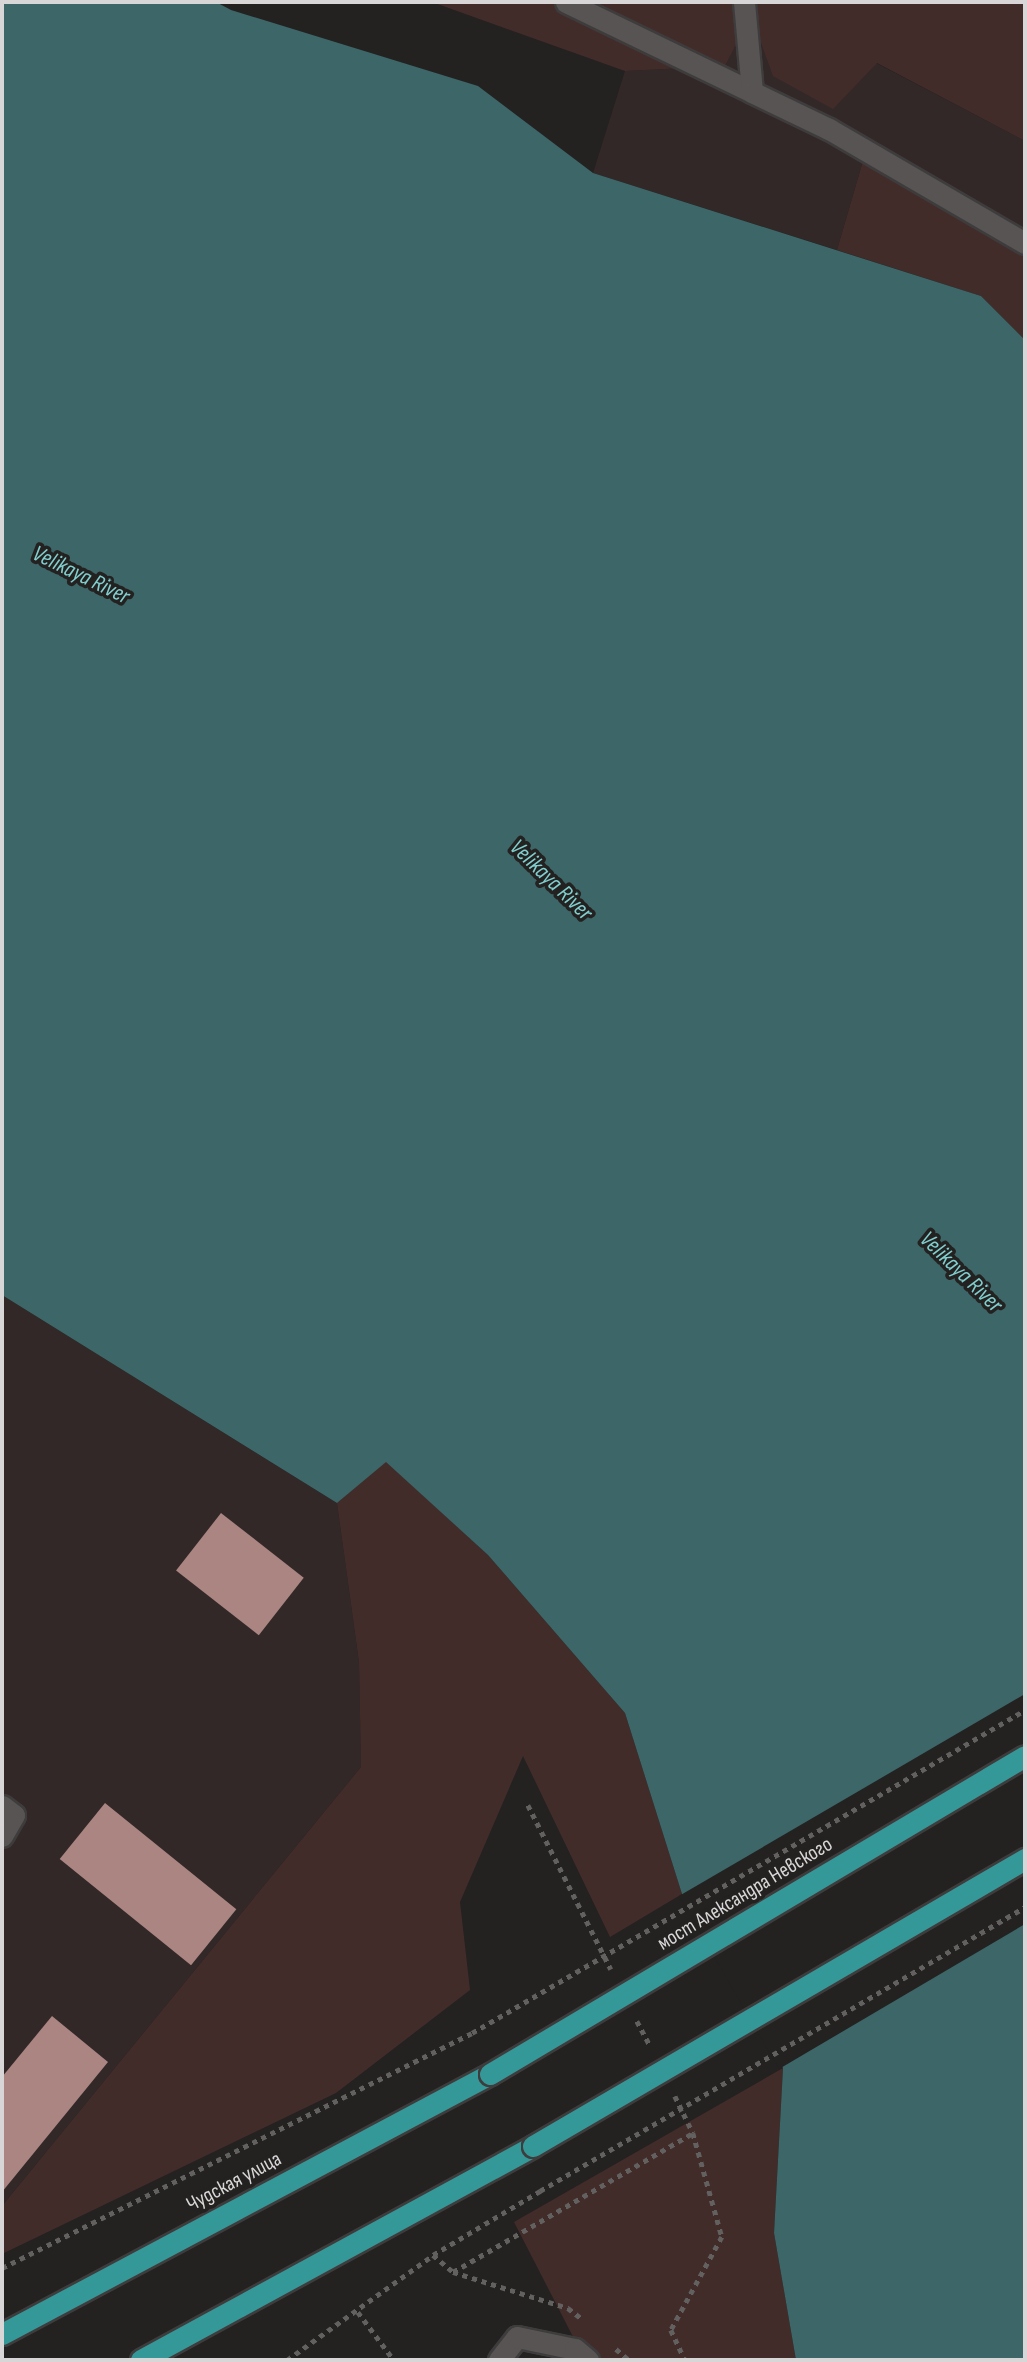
<!DOCTYPE html>
<html>
<head>
<meta charset="utf-8">
<style>
	body { margin:0 }
	#map { position:relative; width:1027px; height:2362px; overflow:hidden; background:#242121; font-family:"Sofia Sans Condensed",sans-serif }
	div>[style] { position:absolute }
	[style*='--x'] { left:calc(var(--x)*1px); top:calc(var(--y)*1px); width:calc(var(--w)*1px); rotate:calc(var(--a)*1deg) }
	.built>* { inset:0; background:#322827 }
	.green>* { inset:0; background:#422c2a }
	.water>* { inset:0; background:#3c6667 }
	.pier>* { inset:0; background:#242121 }
	.building>* { inset:0; background:#ab8581; transform-origin:0 0 }
	.path>* { height:4.5px; margin-top:-2.25px; transform-origin:0; background:repeating-linear-gradient(90deg,#636060 0 5px,transparent 0 10px) }
	.roads { filter:drop-shadow(2px 0 #3e3c3c) drop-shadow(-2px 0 #3e3c3c) drop-shadow(0 2px #3e3c3c) drop-shadow(0 -2px #3e3c3c) }
	.minor>* { height:21px; margin:-10.5px; padding:0 10.5px; transform-origin:10.5px; border-radius:10.5px; background:#575453 }
	.highway>* { height:21px; margin:-10.5px; padding:0 10.5px; transform-origin:10.5px; border-radius:10.5px; background:#349899 }
	.path-bridge>* { height:4.5px; margin-top:-2.25px; transform-origin:0; background:repeating-linear-gradient(90deg,#636060 0 5px,transparent 0 10px) }
	.bridges { filter:drop-shadow(2px 0 #3e3c3c) drop-shadow(-2px 0 #3e3c3c) drop-shadow(0 2px #3e3c3c) drop-shadow(0 -2px #3e3c3c) }
	.highway-bridge>* { height:21px; margin:-10.5px; padding:0 10.5px; transform-origin:10.5px; border-radius:10.5px; background:#349899 }
	span { translate:-50% -50%; white-space:nowrap; text-align:center; line-height:1.15; -webkit-text-stroke:7px #242121; paint-order:stroke }
	.street-label { font-size:21px; color:#d8d6d6 }
	.water-label { font-size:23px; color:#80cfcf; font-style:italic }
	.frame { position:absolute; inset:0; border:4px solid #d8d6d6; pointer-events:none }
</style>
</head>
<body>
<div id="map">
	<div class="built">
		<i style="clip-path:polygon(751px 14px,876px 63px,1025px 141px,1025px 255px,863px 161px,837px 250px,593px 173px,625px 71px,725px 66px)"></i>
		<i style="clip-path:polygon(2px 1295px,337px 1503px,359px 1662px,361px 1767px,2px 2206px)"></i>
	</div>
	<div class="green">
		<i style="clip-path:polygon(432px 2px,1025px 2px,1025px 141px,877px 63px,833px 109px,773px 76px,751px 15px,725px 66px,625px 71px)"></i>
		<i style="clip-path:polygon(863px 161px,1025px 255px,1025px 340px,981px 296px,837px 250px)"></i>
		<i style="clip-path:polygon(386px 1461px,488px 1555px,625px 1713px,682px 1894px,610px 1937px,523px 1756px,460px 1902px,470px 1990px,336px 2093px,2px 2254px,2px 2206px,361px 1767px,359px 1662px,337px 1503px)"></i>
		<i style="clip-path:polygon(783px 2068px,774px 2233px,796px 2360px,585px 2360px,514px 2222px)"></i>
	</div>
	<div class="water">
		<i style="clip-path:polygon(2px 2px,216px 2px,231px 10px,478px 86px,593px 173px,981px 296px,1025px 340px,1025px 2360px,796px 2360px,774px 2233px,783px 2068px,682px 1894px,625px 1713px,488px 1555px,386px 1462px,337px 1503px,2px 1295px)"></i>
	</div>
	<div class="pier">
		<i style="clip-path:polygon(1025px 1694px,1025px 1924px,779px 2069px,679px 1896px)"></i>
	</div>
	<div class="building">
		<i style="left:221px;top:1513px;width:105px;height:73px;rotate:38deg"></i>
		<i style="left:105px;top:1803px;width:169px;height:72px;rotate:39deg"></i>
		<i style="clip-path:polygon(52px 2016px,108px 2062px,2px 2192px,2px 2077px)"></i>
	</div>
	<div class="path">
		<i style="--x:528;--y:1805;--w:184;--a:63.2"></i>
		<i style="--x:637;--y:2021;--w:26;--a:62"></i>
		<i style="--x:675;--y:2096;--w:41;--a:64.1"></i>
		<i style="--x:693;--y:2133;--w:108;--a:74.4"></i>
		<i style="--x:722;--y:2237;--w:106;--a:118.7"></i>
		<i style="--x:671;--y:2330;--w:33;--a:65"></i>
		<i style="--x:433;--y:2255;--w:26;--a:40"></i>
		<i style="--x:453;--y:2272;--w:277;--a:-30.1"></i>
		<i style="--x:2;--y:2268;--w:525;--a:-26.57"></i>
		<i style="--x:453;--y:2272;--w:121;--a:17.4"></i>
		<i style="--x:568;--y:2308;--w:16;--a:38"></i>
		<i style="--x:358;--y:2312;--w:60;--a:53.1"></i>
		<i style="--x:616;--y:2349;--w:17;--a:40"></i>
		<i style="--x:287;--y:2360;--w:180;--a:-35.7"></i>
		<i style="--x:433;--y:2255;--w:125;--a:-30.9"></i>
	</div>
	<div class="roads">
		<div class="minor">
			<i style="--x:566;--y:2;--w:207;--a:25.8"></i>
			<i style="--x:744;--y:2;--w:90;--a:84.9"></i>
			<i style="--x:752;--y:92;--w:85;--a:25.7"></i>
			<i style="--x:829;--y:129;--w:227;--a:30.2"></i>
			<i style="--x:2;--y:1806;--w:15;--a:37"></i>
			<i style="--x:14;--y:1815;--w:24;--a:120"></i>
			<i style="--x:499;--y:2360;--w:29;--a:-52"></i>
			<i style="--x:517;--y:2337;--w:59;--a:11.7"></i>
			<i style="--x:575;--y:2349;--w:17;--a:40"></i>
		</div>
		<div class="highway">
			<i style="--x:2;--y:2334;--w:553;--a:-28.05"></i>
			<i style="--x:141;--y:2360;--w:447;--a:-28.6"></i>
		</div>
	</div>
	<div class="path-bridge">
		<i style="--x:472;--y:2033;--w:640;--a:-30.29"></i>
		<i style="--x:540;--y:2191;--w:562;--a:-30.35"></i>
	</div>
	<div class="bridges">
		<div class="highway-bridge">
			<i style="--x:490;--y:2074;--w:622;--a:-30.73"></i>
			<i style="--x:533;--y:2146;--w:570;--a:-30.26"></i>
		</div>
	</div>
	<div class="street-label">
		<span style="left:745px;top:1894px;rotate:-31deg">мост Александра Невского</span>
		<span style="left:234px;top:2182px;rotate:-28deg">Чудская улица</span>
	</div>
	<div class="water-label">
		<span style="left:81px;top:575px;rotate:26deg">Velikaya River</span>
		<span style="left:551px;top:880px;rotate:44deg">Velikaya River</span>
		<span style="left:961px;top:1272px;rotate:44deg">Velikaya River</span>
	</div>
	<div class="frame"></div>
</div>
</body>
</html>
